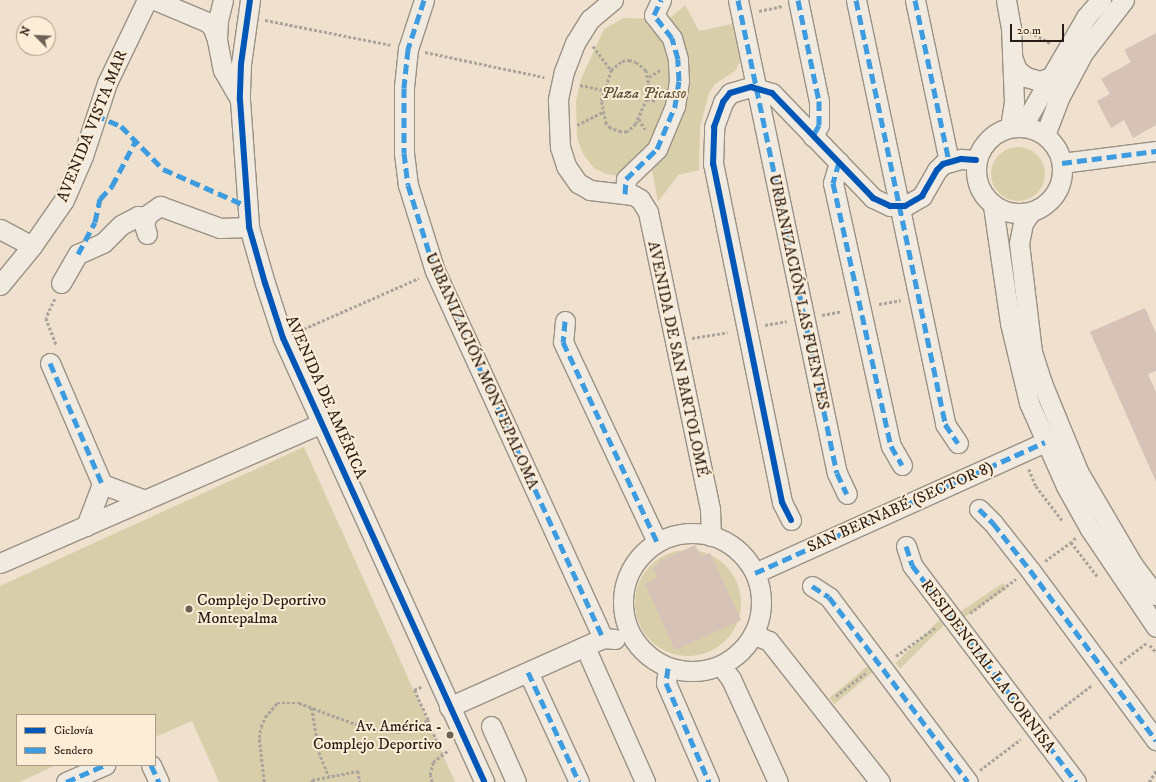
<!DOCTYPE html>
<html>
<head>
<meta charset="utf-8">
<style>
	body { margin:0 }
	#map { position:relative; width:1156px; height:782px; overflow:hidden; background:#efe1cd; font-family:"IM FELL DW Pica",serif }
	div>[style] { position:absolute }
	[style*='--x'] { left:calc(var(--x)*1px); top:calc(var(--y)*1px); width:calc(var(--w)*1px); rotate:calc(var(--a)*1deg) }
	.green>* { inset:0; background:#d8cfaa; transform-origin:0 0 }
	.round { border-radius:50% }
	.building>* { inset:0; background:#d7c2b7 }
	.path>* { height:2.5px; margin-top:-1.25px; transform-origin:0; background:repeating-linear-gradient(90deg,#aaa49c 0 3px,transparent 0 5px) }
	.roads { filter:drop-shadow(1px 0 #9a9185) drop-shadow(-1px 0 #9a9185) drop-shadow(0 1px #9a9185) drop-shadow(0 -1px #9a9185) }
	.minor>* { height:19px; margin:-9.5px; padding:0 9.5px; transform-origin:9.5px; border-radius:9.5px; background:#f0eae0 }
	.minor>.ring { margin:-9.5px; padding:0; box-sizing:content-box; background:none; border:19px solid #f0eae0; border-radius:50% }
	.quiet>* { height:5px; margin-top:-2.5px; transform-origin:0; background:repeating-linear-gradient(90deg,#3d9bdf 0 10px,transparent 0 15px) }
	.cycleway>* { height:6px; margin:-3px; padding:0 3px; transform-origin:3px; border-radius:3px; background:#0057b8 }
	.dots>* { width:11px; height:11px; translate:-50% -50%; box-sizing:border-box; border:2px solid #fdedd6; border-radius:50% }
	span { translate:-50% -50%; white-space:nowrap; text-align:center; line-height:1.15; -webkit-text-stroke:4px #fdedd6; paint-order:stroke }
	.park-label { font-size:16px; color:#584e3a; font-style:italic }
	.street-label { font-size:16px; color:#291c16 }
	.poi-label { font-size:16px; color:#291c16 }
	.left { translate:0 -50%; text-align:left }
	.right { translate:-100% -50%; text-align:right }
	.legend { position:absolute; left:16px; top:714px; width:140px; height:52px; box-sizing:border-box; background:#fdedd6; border:1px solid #a89989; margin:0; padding:5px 7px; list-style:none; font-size:12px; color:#291c16 }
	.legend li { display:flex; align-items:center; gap:8px; height:20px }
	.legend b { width:20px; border:1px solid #a89989 }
	.north { position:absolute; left:16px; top:16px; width:40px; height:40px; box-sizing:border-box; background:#fdedd6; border:1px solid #a89989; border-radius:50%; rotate:294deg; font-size:11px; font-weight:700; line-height:16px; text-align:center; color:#291c16 }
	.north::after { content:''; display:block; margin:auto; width:14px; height:18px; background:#6e6156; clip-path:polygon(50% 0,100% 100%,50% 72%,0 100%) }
	.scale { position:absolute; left:1010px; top:24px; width:54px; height:18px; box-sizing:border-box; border:2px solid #291c16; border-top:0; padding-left:5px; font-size:12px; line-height:14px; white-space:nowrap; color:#291c16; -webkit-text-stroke:3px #fdedd6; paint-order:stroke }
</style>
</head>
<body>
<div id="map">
	<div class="green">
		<i style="clip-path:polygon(685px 5px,699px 31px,732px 24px,740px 62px,735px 71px,715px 84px,709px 93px,700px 127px,699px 170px,678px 175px,658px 202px,651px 165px,620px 176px,606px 174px,594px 168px,583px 154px,577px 138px,576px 101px,581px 79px,604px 29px,624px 18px,669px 19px)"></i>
		<i class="round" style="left:991px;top:147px;width:54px;height:54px"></i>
		<i style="clip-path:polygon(304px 447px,455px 782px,219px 782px,192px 721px,155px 737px,155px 715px,17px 715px,17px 765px,56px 765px,20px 782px,0 782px,0 586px)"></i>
		<i class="round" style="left:635px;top:550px;width:106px;height:106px"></i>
		<i style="left:1003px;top:583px;width:7px;height:51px;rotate:56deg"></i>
		<i style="left:940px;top:619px;width:7px;height:63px;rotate:45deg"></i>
		<i style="left:870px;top:664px;width:8px;height:53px;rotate:50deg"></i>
	</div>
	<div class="building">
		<i style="clip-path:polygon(1156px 33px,1156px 125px,1133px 138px,1124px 120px,1111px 128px,1097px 101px,1110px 94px,1101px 79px,1131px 62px,1124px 50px)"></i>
		<i style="clip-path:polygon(1145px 308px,1156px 333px,1156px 371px,1148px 374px,1156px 392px,1156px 482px,1090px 332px)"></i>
		<i style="clip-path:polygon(695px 545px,701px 557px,710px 553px,741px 620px,675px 650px,645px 584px,658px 578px,653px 568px,659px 565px,658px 562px)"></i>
	</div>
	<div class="path">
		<i style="--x:759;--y:11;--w:24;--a:-12"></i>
		<i style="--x:265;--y:20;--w:128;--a:11.2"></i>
		<i style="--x:1030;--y:32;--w:23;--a:29"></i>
		<i style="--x:593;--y:46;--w:30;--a:53"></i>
		<i style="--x:425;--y:52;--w:122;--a:11.9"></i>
		<i style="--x:629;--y:60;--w:7;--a:16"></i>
		<i style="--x:636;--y:62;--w:13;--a:39"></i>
		<i style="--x:646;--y:70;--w:14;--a:78"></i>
		<i style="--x:649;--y:84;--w:15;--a:98"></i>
		<i style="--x:647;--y:99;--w:27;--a:114"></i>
		<i style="--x:636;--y:124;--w:12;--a:138"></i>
		<i style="--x:627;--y:132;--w:6;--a:180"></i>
		<i style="--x:621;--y:132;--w:12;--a:-160"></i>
		<i style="--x:610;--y:128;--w:6;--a:-135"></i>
		<i style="--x:606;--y:124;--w:24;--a:-102"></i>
		<i style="--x:601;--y:101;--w:33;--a:-72"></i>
		<i style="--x:611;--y:70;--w:14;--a:-39"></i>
		<i style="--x:622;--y:61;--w:7;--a:-8"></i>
		<i style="--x:649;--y:77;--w:13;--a:-32"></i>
		<i style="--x:580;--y:85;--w:24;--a:12"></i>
		<i style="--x:647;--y:99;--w:10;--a:11"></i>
		<i style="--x:639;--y:119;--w:12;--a:59"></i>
		<i style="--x:577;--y:125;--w:29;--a:-27"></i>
		<i style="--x:55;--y:299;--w:21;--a:115"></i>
		<i style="--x:46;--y:318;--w:30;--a:69"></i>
		<i style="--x:879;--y:304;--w:22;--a:-10"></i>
		<i style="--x:822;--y:315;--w:20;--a:-11"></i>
		<i style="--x:765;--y:325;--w:22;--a:-10"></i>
		<i style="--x:299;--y:331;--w:131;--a:-23.8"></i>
		<i style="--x:692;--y:338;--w:36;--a:-9"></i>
		<i style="--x:1029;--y:469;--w:18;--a:68"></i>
		<i style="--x:1036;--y:486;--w:43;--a:52.6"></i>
		<i style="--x:1076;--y:538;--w:6;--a:141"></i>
		<i style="--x:1071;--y:542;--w:44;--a:52.4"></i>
		<i style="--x:1045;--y:561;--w:32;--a:-36"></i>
		<i style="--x:970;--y:613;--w:57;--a:-36.5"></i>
		<i style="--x:1150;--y:645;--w:9;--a:49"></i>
		<i style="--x:896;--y:656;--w:49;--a:-35.9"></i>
		<i style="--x:1120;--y:663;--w:35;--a:-37"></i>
		<i style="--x:836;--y:696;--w:37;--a:-38"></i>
		<i style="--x:312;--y:708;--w:45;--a:81"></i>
		<i style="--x:319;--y:752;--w:27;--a:68"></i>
		<i style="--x:1049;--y:718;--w:54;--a:-37.5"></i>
		<i style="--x:428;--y:720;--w:36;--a:67"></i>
		<i style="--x:980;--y:770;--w:51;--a:-37.1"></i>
		<i style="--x:264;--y:782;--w:44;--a:-96.5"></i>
		<i style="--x:259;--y:738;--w:11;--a:-80"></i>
		<i style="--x:261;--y:727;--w:11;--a:-68"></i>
		<i style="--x:265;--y:717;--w:18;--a:-49"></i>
		<i style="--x:277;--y:703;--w:22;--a:0"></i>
		<i style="--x:299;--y:703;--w:72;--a:20.5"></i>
		<i style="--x:366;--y:728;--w:32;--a:7"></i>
		<i style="--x:398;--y:732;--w:13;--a:-13"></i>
		<i style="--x:411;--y:729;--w:19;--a:-28"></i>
		<i style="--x:428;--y:720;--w:33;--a:-115"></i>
		<i style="--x:414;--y:690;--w:8;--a:-23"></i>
		<i style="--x:312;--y:782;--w:2;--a:-90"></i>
		<i style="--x:312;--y:780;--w:47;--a:-11.1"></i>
		<i style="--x:358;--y:771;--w:11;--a:80"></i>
		<i style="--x:432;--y:782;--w:7;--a:-106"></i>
		<i style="--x:430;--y:775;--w:13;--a:-77"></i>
		<i style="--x:433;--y:762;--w:20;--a:-37"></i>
		<i style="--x:1149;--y:782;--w:13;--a:-58"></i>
	</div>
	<div class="roads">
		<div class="minor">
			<i style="--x:155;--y:0;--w:56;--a:22.9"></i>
			<i style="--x:207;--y:22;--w:6;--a:39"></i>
			<i style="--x:212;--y:26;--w:15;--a:70"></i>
			<i style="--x:223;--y:0;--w:21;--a:104"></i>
			<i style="--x:218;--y:20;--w:20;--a:93"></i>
			<i style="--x:217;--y:40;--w:31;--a:79"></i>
			<i style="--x:223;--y:70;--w:34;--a:60"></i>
			<i style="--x:250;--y:0;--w:65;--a:98"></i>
			<i style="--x:241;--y:64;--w:36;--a:92"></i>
			<i style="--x:240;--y:100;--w:127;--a:85.9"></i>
			<i style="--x:249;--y:227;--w:58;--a:74.1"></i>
			<i style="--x:265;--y:283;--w:58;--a:71.9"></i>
			<i style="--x:283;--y:338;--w:487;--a:65.6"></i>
			<i style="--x:424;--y:0;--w:52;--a:108.1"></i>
			<i style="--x:408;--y:49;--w:39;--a:96"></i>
			<i style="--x:404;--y:88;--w:65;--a:90"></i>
			<i style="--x:404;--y:153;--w:32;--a:83"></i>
			<i style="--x:408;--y:185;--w:90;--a:72.6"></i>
			<i style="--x:435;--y:271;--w:404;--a:65.4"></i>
			<i style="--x:613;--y:0;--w:30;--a:140"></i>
			<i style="--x:590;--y:19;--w:28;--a:122"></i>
			<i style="--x:575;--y:43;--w:30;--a:111"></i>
			<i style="--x:564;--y:71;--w:30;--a:102"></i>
			<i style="--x:558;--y:100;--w:47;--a:87.6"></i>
			<i style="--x:560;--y:147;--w:20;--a:72"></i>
			<i style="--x:566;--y:166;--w:21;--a:55"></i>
			<i style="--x:578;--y:183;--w:14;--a:30"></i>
			<i style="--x:590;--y:190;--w:43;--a:6.6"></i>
			<i style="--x:633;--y:195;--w:8;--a:30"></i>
			<i style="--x:640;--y:199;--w:15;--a:58"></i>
			<i style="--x:648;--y:212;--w:303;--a:78.2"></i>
			<i style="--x:710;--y:509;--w:27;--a:88"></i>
			<i style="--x:738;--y:0;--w:483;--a:78.2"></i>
			<i style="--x:837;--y:473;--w:23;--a:65"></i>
			<i style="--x:798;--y:0;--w:103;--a:78.3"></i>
			<i style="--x:819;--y:101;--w:24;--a:90"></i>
			<i style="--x:819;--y:125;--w:13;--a:119"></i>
			<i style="--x:856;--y:0;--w:433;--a:78.1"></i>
			<i style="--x:945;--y:424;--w:23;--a:56"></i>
			<i style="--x:915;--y:0;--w:165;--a:78.1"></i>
			<i style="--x:1006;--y:0;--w:27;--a:80"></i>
			<i style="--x:1011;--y:27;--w:75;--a:87.7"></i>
			<i style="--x:1014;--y:102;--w:25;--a:99"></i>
			<i style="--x:1012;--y:57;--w:14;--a:69"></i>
			<i style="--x:1017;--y:70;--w:11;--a:38"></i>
			<i style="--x:1026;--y:77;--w:15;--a:16"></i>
			<i style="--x:1040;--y:81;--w:12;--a:-20"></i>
			<i class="ring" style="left:976px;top:127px;width:67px;height:67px"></i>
			<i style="--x:1022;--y:127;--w:127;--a:-59.8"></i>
			<i style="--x:1086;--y:17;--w:23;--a:-49"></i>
			<i style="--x:1045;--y:135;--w:40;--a:-69"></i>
			<i style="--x:1059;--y:98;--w:51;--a:-61.9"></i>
			<i style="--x:1083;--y:53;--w:67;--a:-52.3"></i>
			<i style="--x:839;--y:162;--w:22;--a:106"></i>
			<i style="--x:833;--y:183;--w:269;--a:77.6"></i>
			<i style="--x:891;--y:446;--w:22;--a:60"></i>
			<i style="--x:1062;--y:163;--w:95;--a:-7.3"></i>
			<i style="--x:625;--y:194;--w:15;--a:-86"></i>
			<i style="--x:626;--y:179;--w:43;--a:-44.1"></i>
			<i style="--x:657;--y:149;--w:47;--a:-67.3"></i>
			<i style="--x:675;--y:106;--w:25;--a:-81"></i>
			<i style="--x:679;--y:81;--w:22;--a:-93"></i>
			<i style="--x:678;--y:59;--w:22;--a:-106"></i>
			<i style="--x:672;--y:38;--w:29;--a:-128"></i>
			<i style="--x:654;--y:15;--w:17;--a:-65"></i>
			<i style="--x:993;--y:206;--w:118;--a:81.7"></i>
			<i style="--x:1010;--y:323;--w:82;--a:76.6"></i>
			<i style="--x:1029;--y:403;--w:91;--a:66"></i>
			<i style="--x:1066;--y:486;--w:49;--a:60.8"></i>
			<i style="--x:1090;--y:529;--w:118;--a:56"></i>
			<i style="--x:1030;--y:213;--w:12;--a:125"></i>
			<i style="--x:1023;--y:223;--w:20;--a:101"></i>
			<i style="--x:1019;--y:243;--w:110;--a:83.2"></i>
			<i style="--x:1032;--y:352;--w:33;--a:72"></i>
			<i style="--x:1042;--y:383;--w:97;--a:67.7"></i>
			<i style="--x:1079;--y:473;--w:107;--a:59.6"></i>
			<i style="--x:1133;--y:565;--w:38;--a:53"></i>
			<i style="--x:0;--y:229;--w:36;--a:28"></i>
			<i style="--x:147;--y:234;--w:9;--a:-108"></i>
			<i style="--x:144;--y:225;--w:10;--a:-73"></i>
			<i style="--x:147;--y:215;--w:16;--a:-35"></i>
			<i style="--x:160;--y:206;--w:64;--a:20.1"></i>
			<i style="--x:220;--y:228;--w:29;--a:-2"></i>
			<i style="--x:61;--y:283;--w:34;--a:-60"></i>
			<i style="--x:78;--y:254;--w:27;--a:-24"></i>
			<i style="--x:103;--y:243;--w:25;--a:-45"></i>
			<i style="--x:121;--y:225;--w:19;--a:-28"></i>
			<i style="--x:138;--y:216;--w:8;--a:7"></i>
			<i style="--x:0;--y:285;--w:50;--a:-50.6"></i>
			<i style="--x:32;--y:246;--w:56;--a:-55.2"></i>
			<i style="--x:64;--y:200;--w:48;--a:-66.6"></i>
			<i style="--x:83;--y:156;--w:77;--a:-71.8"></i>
			<i style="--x:107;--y:83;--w:92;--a:-64.3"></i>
			<i style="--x:565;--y:321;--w:21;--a:95"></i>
			<i style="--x:563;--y:342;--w:221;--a:64.8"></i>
			<i style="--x:50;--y:363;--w:132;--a:66.7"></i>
			<i style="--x:979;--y:509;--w:20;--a:45"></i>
			<i style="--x:993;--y:523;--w:60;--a:51.8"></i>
			<i style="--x:1030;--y:570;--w:212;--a:53.5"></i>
			<i style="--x:791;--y:520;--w:20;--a:-117"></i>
			<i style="--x:782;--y:502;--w:345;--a:-101.5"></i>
			<i style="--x:713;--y:164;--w:37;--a:-88"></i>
			<i style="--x:714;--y:127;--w:27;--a:-70"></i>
			<i style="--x:723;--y:102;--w:11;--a:-52"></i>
			<i style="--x:730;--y:93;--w:22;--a:-16"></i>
			<i style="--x:751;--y:87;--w:22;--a:16"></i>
			<i style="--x:772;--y:93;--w:146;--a:46.1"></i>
			<i style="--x:873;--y:198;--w:19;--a:25"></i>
			<i style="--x:890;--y:206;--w:15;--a:0"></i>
			<i style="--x:905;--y:206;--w:20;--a:-30"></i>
			<i style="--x:922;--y:196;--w:30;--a:-60"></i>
			<i style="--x:937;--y:170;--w:8;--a:-45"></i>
			<i style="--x:943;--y:164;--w:19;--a:-16"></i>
			<i style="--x:961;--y:159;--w:15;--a:4"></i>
			<i style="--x:86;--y:526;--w:45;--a:-69.1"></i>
			<i style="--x:102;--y:484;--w:46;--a:20.4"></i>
			<i class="ring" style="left:623px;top:533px;width:119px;height:119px"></i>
			<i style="--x:906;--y:546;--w:20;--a:72"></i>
			<i style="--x:912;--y:565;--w:272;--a:52.9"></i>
			<i style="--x:0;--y:563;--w:351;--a:-23.5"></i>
			<i style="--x:755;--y:573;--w:318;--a:-24.3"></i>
			<i style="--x:812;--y:586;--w:20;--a:33"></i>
			<i style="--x:829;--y:597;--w:231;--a:53.1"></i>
			<i style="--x:753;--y:634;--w:17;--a:24"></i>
			<i style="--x:769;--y:641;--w:179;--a:51.8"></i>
			<i style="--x:585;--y:647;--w:148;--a:66"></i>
			<i style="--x:721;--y:666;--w:16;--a:52"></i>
			<i style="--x:731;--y:679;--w:113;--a:65.5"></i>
			<i style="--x:668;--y:668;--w:15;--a:98"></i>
			<i style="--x:666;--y:683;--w:108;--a:66.5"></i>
			<i style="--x:528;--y:672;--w:121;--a:65.1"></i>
			<i style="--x:449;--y:707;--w:169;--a:-24.1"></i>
			<i style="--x:603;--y:638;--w:12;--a:5"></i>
			<i style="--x:491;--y:726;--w:61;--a:65.9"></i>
			<i style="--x:151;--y:765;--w:19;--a:65"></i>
			<i style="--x:66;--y:782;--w:43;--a:-23.6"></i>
		</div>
	</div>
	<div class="quiet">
		<i style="--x:424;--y:0;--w:52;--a:108.1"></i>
		<i style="--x:408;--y:49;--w:39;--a:96"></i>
		<i style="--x:404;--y:88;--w:65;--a:90"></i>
		<i style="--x:404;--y:153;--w:32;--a:83"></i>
		<i style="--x:408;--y:185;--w:90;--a:72.6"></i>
		<i style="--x:435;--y:271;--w:404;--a:65.4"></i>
		<i style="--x:738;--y:0;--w:483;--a:78.2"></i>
		<i style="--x:837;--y:473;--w:23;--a:65"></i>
		<i style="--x:798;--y:0;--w:103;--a:78.3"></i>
		<i style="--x:819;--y:101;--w:24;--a:90"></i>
		<i style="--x:819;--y:125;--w:13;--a:119"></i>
		<i style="--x:856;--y:0;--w:433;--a:78.1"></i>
		<i style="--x:945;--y:424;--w:23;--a:56"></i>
		<i style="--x:915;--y:0;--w:165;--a:78.1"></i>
		<i style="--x:95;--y:115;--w:28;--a:23"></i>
		<i style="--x:121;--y:126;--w:60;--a:45.7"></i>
		<i style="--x:163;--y:169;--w:92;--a:23.8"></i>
		<i style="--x:839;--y:162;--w:22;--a:106"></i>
		<i style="--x:833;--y:183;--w:269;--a:77.6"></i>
		<i style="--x:891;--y:446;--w:22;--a:60"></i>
		<i style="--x:1062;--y:163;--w:95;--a:-7.3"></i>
		<i style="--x:625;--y:194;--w:15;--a:-86"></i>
		<i style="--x:626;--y:179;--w:43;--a:-44.1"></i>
		<i style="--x:657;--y:149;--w:47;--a:-67.3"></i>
		<i style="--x:675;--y:106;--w:25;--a:-81"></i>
		<i style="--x:679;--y:81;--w:22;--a:-93"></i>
		<i style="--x:678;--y:59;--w:22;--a:-106"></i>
		<i style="--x:672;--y:38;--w:29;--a:-128"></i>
		<i style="--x:654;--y:15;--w:17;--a:-65"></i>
		<i style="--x:78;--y:254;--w:36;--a:-62"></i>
		<i style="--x:95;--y:222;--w:24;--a:-78"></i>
		<i style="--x:100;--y:199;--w:18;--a:-47"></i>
		<i style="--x:112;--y:186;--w:50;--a:-62.4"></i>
		<i style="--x:565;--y:321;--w:21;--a:95"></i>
		<i style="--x:563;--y:342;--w:221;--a:64.8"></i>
		<i style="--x:50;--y:363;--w:132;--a:66.7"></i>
		<i style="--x:979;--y:509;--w:20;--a:45"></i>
		<i style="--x:993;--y:523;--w:60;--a:51.8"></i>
		<i style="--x:1030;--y:570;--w:212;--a:53.5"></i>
		<i style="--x:906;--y:546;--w:20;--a:72"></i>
		<i style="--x:912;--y:565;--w:272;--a:52.9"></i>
		<i style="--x:755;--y:573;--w:318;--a:-24.3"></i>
		<i style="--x:812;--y:586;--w:20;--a:33"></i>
		<i style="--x:829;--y:597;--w:231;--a:53.1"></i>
		<i style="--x:668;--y:668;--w:15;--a:98"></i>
		<i style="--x:666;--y:683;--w:108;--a:66.5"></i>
		<i style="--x:528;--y:672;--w:121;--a:65.1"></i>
		<i style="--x:151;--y:765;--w:19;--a:65"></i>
		<i style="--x:66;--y:782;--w:43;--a:-23.6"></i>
	</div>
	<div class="cycleway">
		<i style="--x:250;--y:0;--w:65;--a:98"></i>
		<i style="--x:241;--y:64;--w:36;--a:92"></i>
		<i style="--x:240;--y:100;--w:127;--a:85.9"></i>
		<i style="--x:249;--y:227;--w:58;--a:74.1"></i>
		<i style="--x:265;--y:283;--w:58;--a:71.9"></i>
		<i style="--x:283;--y:338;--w:487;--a:65.6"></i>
		<i style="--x:791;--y:520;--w:20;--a:-117"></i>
		<i style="--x:782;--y:502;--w:345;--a:-101.5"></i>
		<i style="--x:713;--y:164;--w:37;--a:-88"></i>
		<i style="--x:714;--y:127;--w:27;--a:-70"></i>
		<i style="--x:723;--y:102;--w:11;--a:-52"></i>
		<i style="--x:730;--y:93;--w:22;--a:-16"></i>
		<i style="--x:751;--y:87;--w:22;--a:16"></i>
		<i style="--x:772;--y:93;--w:146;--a:46.1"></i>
		<i style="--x:873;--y:198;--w:19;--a:25"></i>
		<i style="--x:890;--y:206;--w:15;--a:0"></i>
		<i style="--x:905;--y:206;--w:20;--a:-30"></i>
		<i style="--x:922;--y:196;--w:30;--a:-60"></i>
		<i style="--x:937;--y:170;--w:8;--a:-45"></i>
		<i style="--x:943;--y:164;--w:19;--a:-16"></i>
		<i style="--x:961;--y:159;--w:15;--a:4"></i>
	</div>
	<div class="dots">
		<i style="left:189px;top:609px;background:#6e6156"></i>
		<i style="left:450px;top:735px;background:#6e6156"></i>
	</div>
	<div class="park-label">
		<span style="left:644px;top:93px">Plaza Picasso</span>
	</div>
	<div class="street-label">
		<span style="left:92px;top:126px;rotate:-68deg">AVENIDA VISTA MAR</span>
		<span style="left:799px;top:292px;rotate:78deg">URBANIZACIÓN LAS FUENTES</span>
		<span style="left:678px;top:359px;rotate:78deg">AVENIDA DE SAN BARTOLOMÉ</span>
		<span style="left:482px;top:371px;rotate:66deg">URBANIZACIÓN MONTEPALOMA</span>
		<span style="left:326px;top:397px;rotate:66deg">AVENIDA DE AMÉRICA</span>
		<span style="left:900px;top:507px;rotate:-24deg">SAN BERNABÉ (SECTOR 8)</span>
		<span style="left:988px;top:666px;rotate:53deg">RESIDENCIAL LA CORNISA</span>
	</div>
	<div class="poi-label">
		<span class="left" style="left:197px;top:609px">Complejo Deportivo<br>Montepalma</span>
		<span class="right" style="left:442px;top:735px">Av. América -<br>Complejo Deportivo</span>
	</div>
	<ul class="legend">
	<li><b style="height:5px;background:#0057b8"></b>Ciclovía</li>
	<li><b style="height:5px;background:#3d9bdf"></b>Sendero</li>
	</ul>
	<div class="north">N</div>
	<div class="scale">20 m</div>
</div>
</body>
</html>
